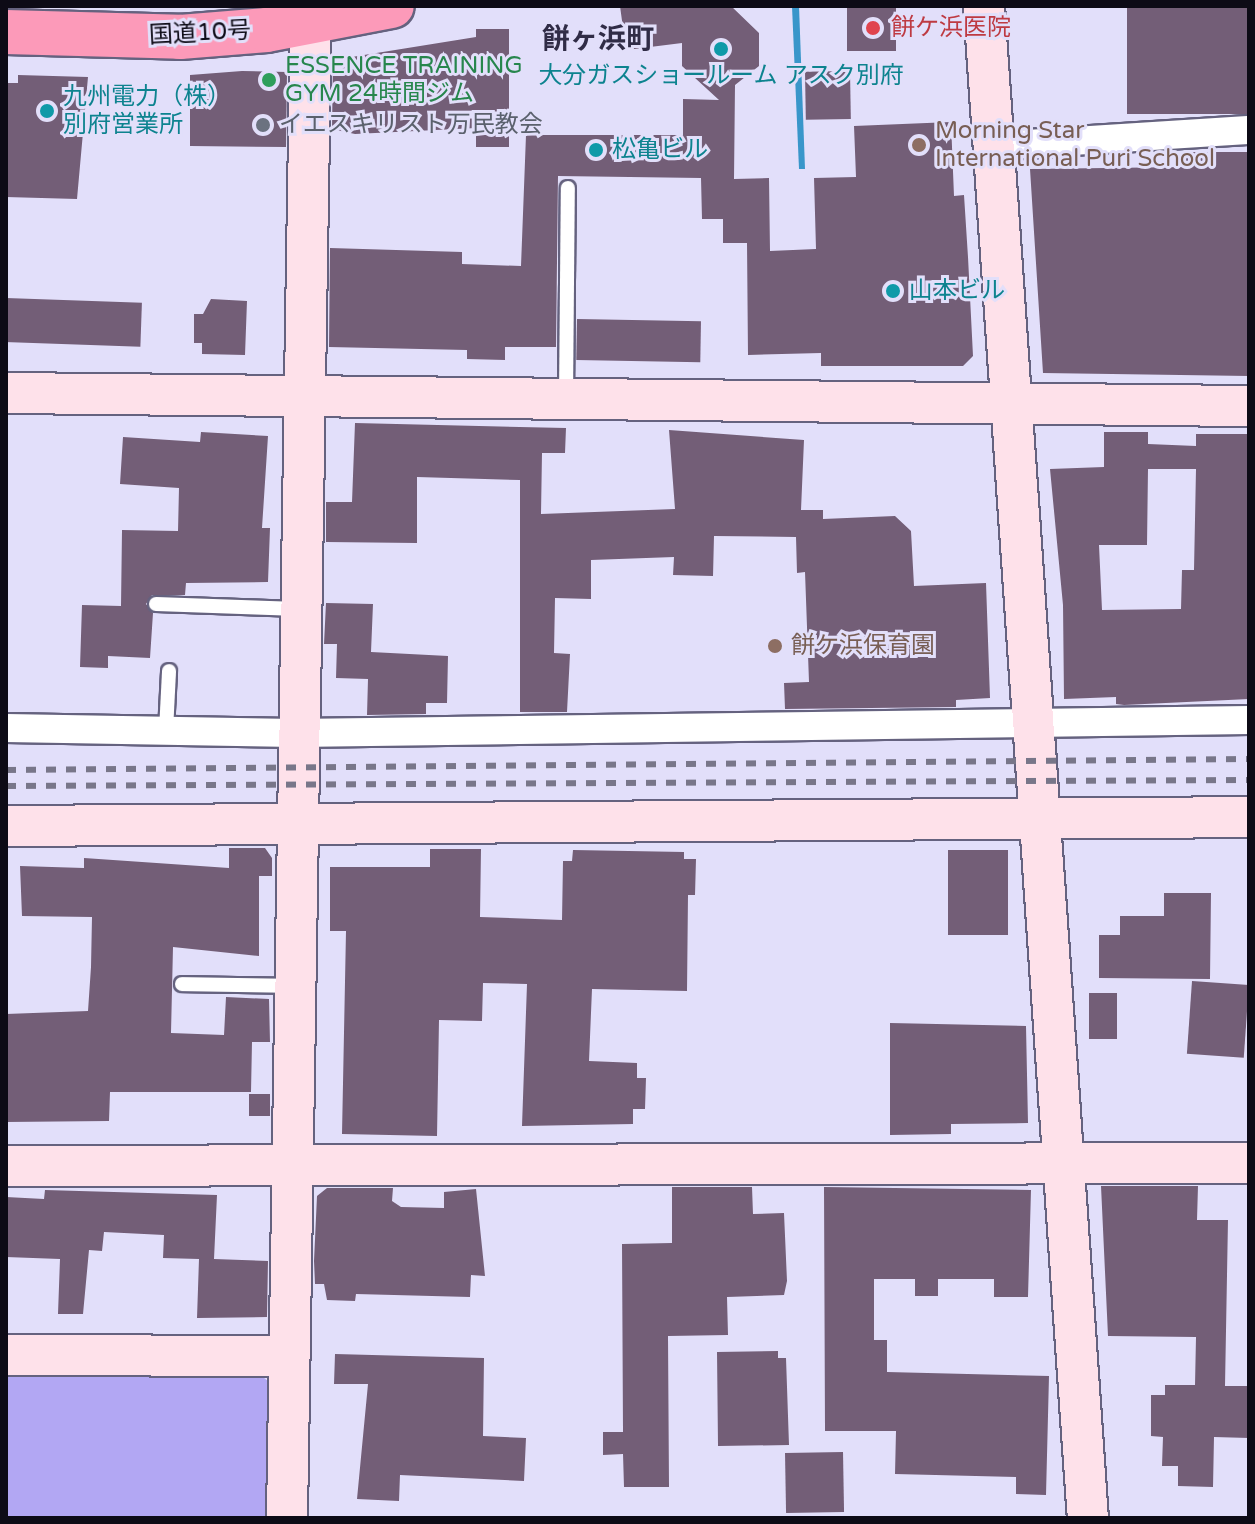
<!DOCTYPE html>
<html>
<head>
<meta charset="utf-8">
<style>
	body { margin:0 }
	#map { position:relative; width:1255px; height:1524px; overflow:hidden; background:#e2dffa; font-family:"Varela Round","Noto Sans JP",sans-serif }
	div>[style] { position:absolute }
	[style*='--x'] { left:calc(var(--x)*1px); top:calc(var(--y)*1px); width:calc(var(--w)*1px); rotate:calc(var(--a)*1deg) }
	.green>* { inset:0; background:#b2a7f3 }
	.water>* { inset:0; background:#3996ca }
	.building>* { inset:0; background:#735e77; transform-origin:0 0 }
	.roads { filter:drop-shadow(2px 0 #65627f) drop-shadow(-2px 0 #65627f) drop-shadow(0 2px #65627f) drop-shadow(0 -2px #65627f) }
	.lane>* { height:14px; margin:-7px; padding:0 7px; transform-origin:7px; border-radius:7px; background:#fff }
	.street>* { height:28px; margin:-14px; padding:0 14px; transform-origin:14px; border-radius:14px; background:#fff }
	.secondary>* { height:40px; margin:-20px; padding:0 20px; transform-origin:20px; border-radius:20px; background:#fee1ea }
	.highway>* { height:44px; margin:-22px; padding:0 22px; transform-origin:22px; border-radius:22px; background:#fc9ab9 }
	.rail>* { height:6px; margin-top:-3px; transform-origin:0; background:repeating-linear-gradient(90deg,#787689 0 10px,transparent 0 20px) }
	.dots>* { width:22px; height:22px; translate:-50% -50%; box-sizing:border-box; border:4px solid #e2dffa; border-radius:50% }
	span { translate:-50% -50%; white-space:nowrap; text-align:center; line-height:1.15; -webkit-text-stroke:6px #e2dffa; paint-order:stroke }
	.health-label { font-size:24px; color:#be3a42 }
	.left { translate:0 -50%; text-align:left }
	.street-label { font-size:24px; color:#0d0b16 }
	.leisure-label { font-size:24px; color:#27864d }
	.culture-label { font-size:24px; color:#0d838f }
	.worship-label { font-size:24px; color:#5b616d }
	.education-label { font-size:24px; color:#785e54 }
	.quarter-label { font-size:28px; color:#302c46; font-weight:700 }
	.frame { position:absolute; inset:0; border:8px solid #0d0b16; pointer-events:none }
</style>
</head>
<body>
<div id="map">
	<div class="green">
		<i style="clip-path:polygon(6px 1373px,259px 1374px,268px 1381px,267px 1518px,6px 1518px)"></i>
	</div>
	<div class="water">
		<i style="clip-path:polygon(792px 6px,799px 6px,805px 169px,799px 169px)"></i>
	</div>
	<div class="building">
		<i style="clip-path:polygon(620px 6px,731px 6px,759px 33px,759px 66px,735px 85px,734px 179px,769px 178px,770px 251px,816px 249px,814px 178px,856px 177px,854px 126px,951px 122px,954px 196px,964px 195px,968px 257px,973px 356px,963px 366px,821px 366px,821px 353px,748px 355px,747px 243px,723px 243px,723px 219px,702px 219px,701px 178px,558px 176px,556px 347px,505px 347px,505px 360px,467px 359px,467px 350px,329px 347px,330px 248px,462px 252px,462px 264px,521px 266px,526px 135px,683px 135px,683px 99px,719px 100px,682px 66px,682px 43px,626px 50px)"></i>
		<i style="left:847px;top:6px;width:49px;height:45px"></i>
		<i style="left:1127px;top:6px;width:122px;height:108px"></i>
		<i style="clip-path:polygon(476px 29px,509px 29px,509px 147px,476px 147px,476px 128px,355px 134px,332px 129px,333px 60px,476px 37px)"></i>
		<i style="clip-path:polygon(242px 71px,287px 72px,286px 147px,190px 146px,190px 75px)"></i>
		<i style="left:850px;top:71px;width:48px;height:45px;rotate:89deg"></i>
		<i style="clip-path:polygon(18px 75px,88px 77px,77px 199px,6px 197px,6px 83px,18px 83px)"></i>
		<i style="clip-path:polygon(1183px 152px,1249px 152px,1249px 376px,1043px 373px,1030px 169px,1183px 167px)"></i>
		<i style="left:6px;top:298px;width:136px;height:44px;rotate:2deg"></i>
		<i style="clip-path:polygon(211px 299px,247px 301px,245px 355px,202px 354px,202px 343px,194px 343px,194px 314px,203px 314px)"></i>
		<i style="left:577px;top:319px;width:124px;height:41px;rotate:1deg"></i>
		<i style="clip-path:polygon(355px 423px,566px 428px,565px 453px,542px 453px,541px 514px,675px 509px,669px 430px,804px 440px,801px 510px,823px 510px,823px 519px,895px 516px,911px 531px,914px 586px,986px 583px,990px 698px,956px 700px,956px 707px,785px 709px,784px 683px,809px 682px,805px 572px,797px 573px,796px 537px,714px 536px,713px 576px,673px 575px,674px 557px,591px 560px,591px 599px,555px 598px,554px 653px,570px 654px,567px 712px,520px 712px,520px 480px,417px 477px,417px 543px,326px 542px,326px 502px,352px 502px)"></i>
		<i style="clip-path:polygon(201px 432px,268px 436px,262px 528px,270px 528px,268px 582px,186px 583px,185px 595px,152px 595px,146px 604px,153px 613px,150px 658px,108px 656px,108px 668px,80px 667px,82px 605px,121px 606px,122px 530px,178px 531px,179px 488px,120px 484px,123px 437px,200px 442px)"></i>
		<i style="clip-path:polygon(evenodd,1104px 432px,1148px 432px,1148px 444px,1196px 446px,1196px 434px,1247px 434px,1249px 699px,1124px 705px,1116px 704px,1116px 697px,1064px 699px,1063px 605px,1050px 469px,1104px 467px,1104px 432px,1148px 469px,1196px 469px,1194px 570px,1182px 570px,1181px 609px,1102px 610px,1099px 545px,1147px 545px,1148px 469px)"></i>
		<i style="clip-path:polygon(326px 603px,373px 604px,371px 652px,448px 656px,447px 703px,426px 703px,426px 714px,367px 715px,368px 679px,336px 678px,337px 644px,324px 644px)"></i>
		<i style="clip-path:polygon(229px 848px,265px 848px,272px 858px,272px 876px,259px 876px,259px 956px,173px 947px,171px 1033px,224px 1035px,226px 997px,269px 999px,270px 1042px,252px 1042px,251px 1092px,110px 1092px,109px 1121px,6px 1122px,6px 1014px,88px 1011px,91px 967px,92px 917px,22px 916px,20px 866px,84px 868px,84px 858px,229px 868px)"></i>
		<i style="clip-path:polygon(430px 849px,481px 849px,480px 917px,562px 920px,563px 861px,572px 861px,573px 850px,684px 852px,684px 859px,696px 859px,695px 895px,688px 895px,687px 991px,592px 989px,589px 1061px,637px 1063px,637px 1078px,646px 1078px,645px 1109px,633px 1109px,633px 1124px,522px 1126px,527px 984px,483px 983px,482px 1021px,439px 1020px,437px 1136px,342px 1134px,346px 931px,330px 931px,330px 867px,430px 867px)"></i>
		<i style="left:948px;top:850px;width:60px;height:85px"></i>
		<i style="clip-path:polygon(1164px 893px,1211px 893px,1210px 979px,1099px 978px,1099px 935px,1120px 935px,1120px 916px,1164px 916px)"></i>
		<i style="left:1192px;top:981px;width:57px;height:73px;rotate:4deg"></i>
		<i style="left:1089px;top:993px;width:28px;height:46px"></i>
		<i style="clip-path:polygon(890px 1023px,1026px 1026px,1028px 1123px,951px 1124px,951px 1134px,890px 1135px)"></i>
		<i style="left:249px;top:1094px;width:21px;height:22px"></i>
		<i style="clip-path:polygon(1101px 1186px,1198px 1186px,1197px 1220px,1228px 1220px,1225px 1386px,1249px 1386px,1249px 1438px,1214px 1437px,1213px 1487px,1178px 1486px,1178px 1466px,1162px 1466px,1163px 1437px,1151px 1436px,1151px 1395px,1165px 1395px,1165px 1385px,1195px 1385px,1196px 1337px,1108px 1336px)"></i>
		<i style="clip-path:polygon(672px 1187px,752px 1187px,753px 1214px,784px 1213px,787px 1281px,784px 1295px,727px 1297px,728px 1335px,668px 1336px,669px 1487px,624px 1487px,623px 1454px,603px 1455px,603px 1432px,623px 1432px,622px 1244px,672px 1243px)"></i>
		<i style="clip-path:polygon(824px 1187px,1031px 1190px,1028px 1297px,994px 1297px,994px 1279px,938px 1279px,938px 1296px,915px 1296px,915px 1279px,874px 1279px,874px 1340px,887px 1340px,887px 1372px,1049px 1376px,1046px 1495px,1016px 1494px,1016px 1477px,895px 1474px,896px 1431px,825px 1431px)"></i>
		<i style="clip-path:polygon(327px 1188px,393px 1188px,392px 1201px,401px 1207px,444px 1208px,444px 1192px,476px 1189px,485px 1276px,471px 1275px,470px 1297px,356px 1294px,355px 1301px,327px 1300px,324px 1284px,315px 1284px,314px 1261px,317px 1196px)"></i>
		<i style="clip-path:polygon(45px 1190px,217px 1195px,214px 1259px,268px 1261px,267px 1317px,197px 1318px,199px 1259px,163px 1258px,164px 1235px,104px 1232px,102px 1251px,89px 1250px,83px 1314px,58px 1314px,60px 1259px,6px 1257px,6px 1197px,44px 1199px)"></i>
		<i style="clip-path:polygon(778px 1351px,778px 1358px,786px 1358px,789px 1445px,718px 1446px,717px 1352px)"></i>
		<i style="clip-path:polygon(335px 1354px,484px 1358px,483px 1436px,526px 1438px,524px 1481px,400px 1475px,399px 1501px,357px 1499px,368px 1384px,334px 1384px)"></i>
		<i style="left:843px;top:1452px;width:60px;height:58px;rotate:89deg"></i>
	</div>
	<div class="roads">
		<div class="lane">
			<i style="--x:566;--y:397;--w:209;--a:-89.5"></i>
			<i style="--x:156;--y:604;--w:142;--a:2"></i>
			<i style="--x:166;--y:731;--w:60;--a:-87.1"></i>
			<i style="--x:182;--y:984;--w:111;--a:1"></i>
		</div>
		<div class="street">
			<i style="--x:994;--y:146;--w:256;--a:-3.6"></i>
			<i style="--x:6;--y:728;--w:289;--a:1"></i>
			<i style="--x:295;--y:733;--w:954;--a:-0.78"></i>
		</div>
		<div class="secondary">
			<i style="--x:984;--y:6;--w:1516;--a:86.07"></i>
			<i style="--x:6;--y:393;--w:1243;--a:0.6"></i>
			<i style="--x:6;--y:826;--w:1243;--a:-0.41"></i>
			<i style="--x:6;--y:1166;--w:1243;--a:-0.14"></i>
			<i style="--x:6;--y:1355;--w:283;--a:0.2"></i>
			<i style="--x:287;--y:1518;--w:1512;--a:-89.09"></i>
		</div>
		<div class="highway">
			<i style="--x:6;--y:32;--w:174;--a:1.6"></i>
			<i style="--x:180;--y:37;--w:87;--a:-4.6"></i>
			<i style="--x:267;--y:30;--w:127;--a:-10.9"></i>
		</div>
	</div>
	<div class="rail">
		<i style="--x:6;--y:770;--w:1243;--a:-0.51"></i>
		<i style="--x:6;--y:786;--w:1243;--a:-0.28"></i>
	</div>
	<div class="dots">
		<i style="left:873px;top:28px;background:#e0444e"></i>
		<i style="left:721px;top:49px;background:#0f9aa8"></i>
		<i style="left:269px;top:80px;background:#2e9e5b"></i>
		<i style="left:47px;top:111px;background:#0f9aa8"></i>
		<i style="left:263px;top:125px;background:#6b7280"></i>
		<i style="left:919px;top:145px;background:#8d6e63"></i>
		<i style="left:596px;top:150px;background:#0f9aa8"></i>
		<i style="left:893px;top:291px;background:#0f9aa8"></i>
		<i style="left:775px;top:646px;background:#8d6e63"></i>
	</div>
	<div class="health-label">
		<span class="left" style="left:891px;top:28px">餅ケ浜医院</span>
	</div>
	<div class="street-label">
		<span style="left:200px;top:33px;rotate:-3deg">国道10号</span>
	</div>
	<div class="leisure-label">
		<span class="left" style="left:285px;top:80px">ESSENCE TRAINING<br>GYM 24時間ジム</span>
	</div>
	<div class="culture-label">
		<span style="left:721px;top:76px">大分ガスショールーム アスク別府</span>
		<span class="left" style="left:63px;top:111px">九州電力（株）<br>別府営業所</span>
		<span class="left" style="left:612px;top:150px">松亀ビル</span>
		<span class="left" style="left:909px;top:291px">山本ビル</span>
	</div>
	<div class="worship-label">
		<span class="left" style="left:279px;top:125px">イエスキリスト万民教会</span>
	</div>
	<div class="education-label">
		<span class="left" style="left:935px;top:145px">Morning Star<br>International Puri School</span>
		<span class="left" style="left:791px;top:646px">餅ケ浜保育園</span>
	</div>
	<div class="quarter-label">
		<span style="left:598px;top:39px">餅ヶ浜町</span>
	</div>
	<div class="frame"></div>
</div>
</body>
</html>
